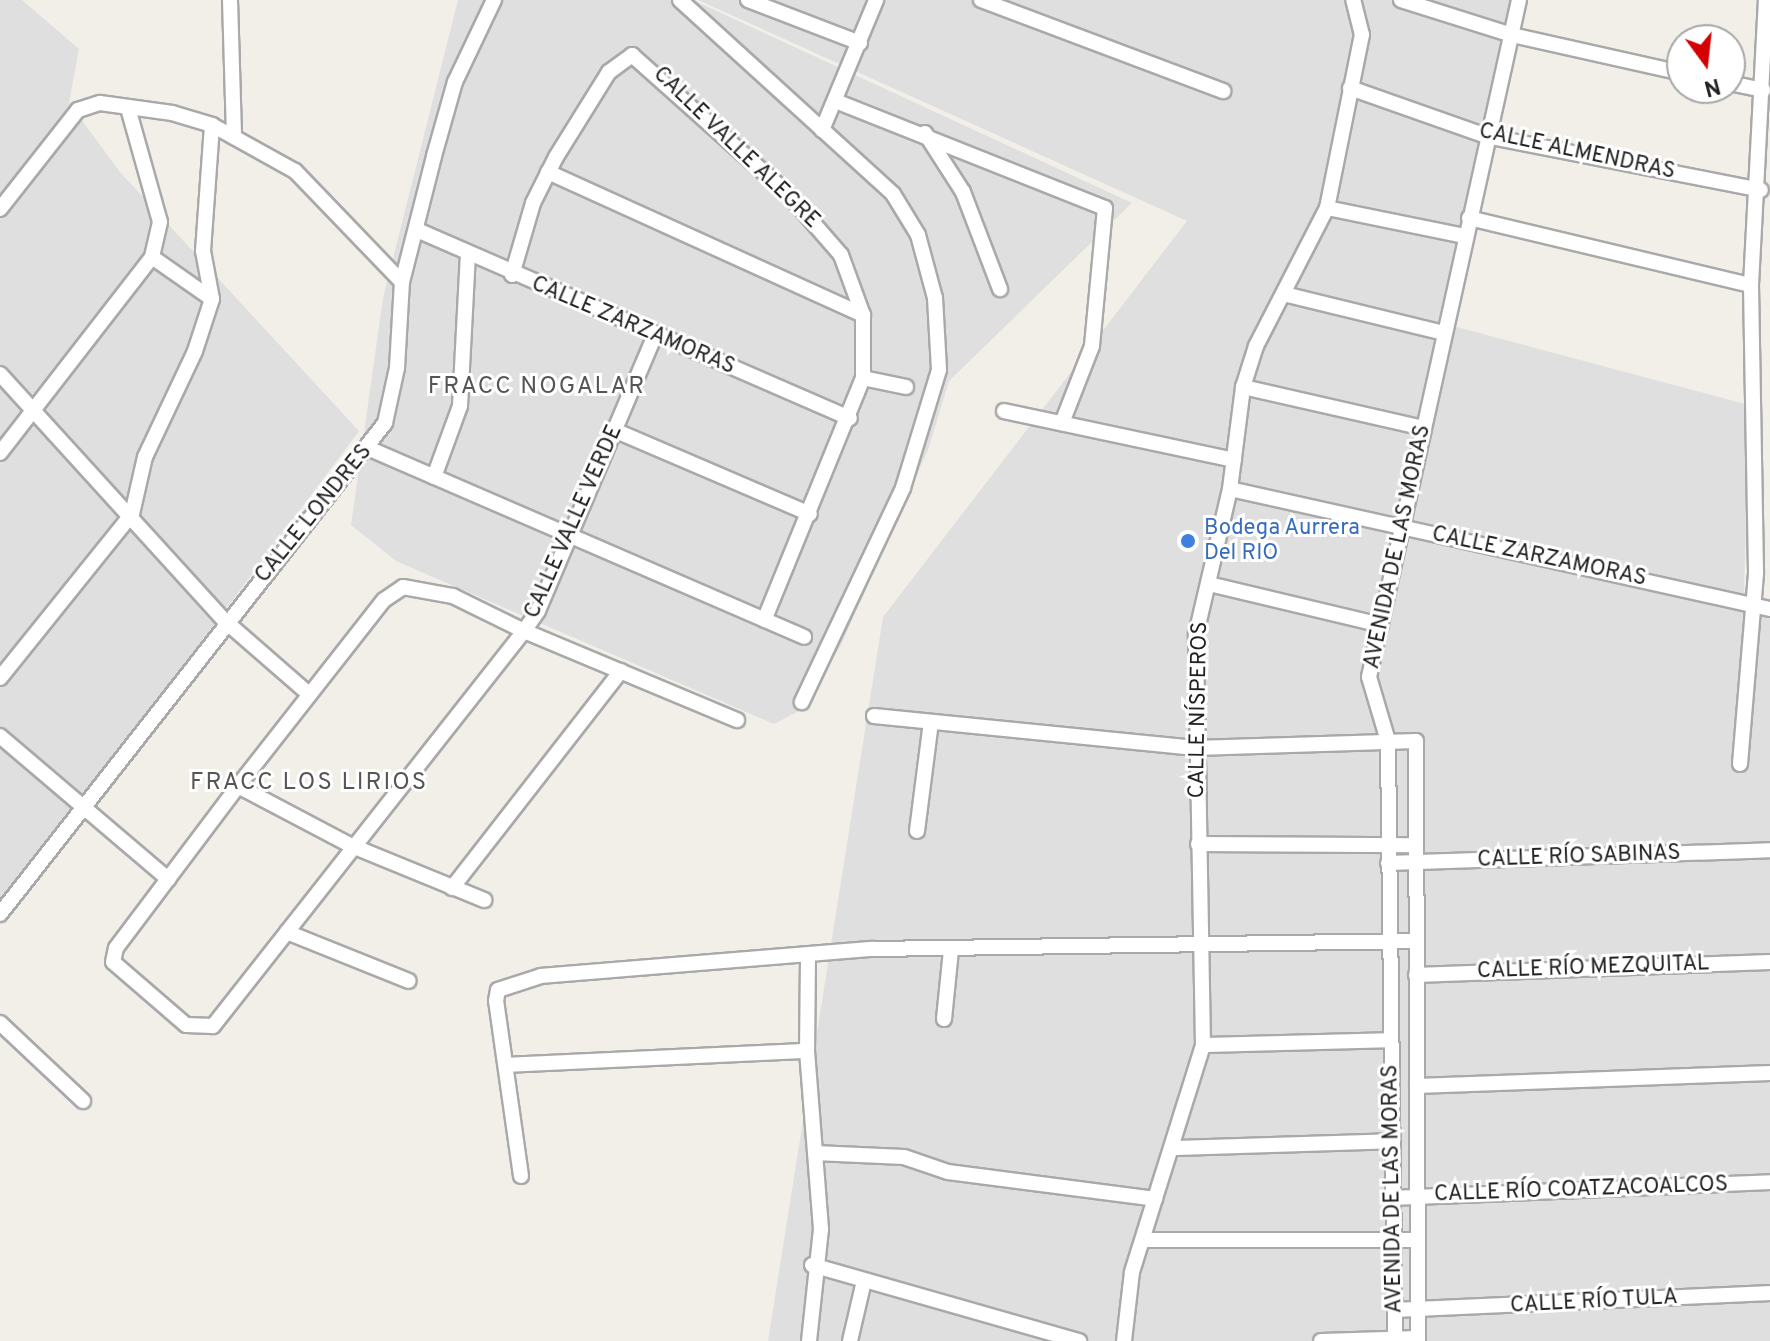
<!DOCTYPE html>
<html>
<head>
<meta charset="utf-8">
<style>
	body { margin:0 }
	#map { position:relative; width:1770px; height:1341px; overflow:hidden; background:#f2efe9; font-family:Overpass,sans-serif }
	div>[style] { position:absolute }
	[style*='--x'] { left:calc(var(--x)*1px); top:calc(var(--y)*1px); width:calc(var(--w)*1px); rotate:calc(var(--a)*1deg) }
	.residential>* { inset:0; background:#e0dfdf }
	.roads { filter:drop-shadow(2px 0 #a9a9a9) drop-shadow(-2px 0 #a9a9a9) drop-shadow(0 2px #a9a9a9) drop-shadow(0 -2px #a9a9a9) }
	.street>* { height:14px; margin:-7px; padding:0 7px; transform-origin:7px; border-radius:7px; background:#fff }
	.dots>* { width:22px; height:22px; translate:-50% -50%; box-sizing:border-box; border:4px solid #fff; border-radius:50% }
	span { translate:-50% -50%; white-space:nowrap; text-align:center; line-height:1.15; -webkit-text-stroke:6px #fff; paint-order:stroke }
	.street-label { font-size:22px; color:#222 }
	.shop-label { font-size:22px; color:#366cbe }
	.left { translate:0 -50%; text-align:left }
	.neighbourhood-label { font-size:24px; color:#555; letter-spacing:2px }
	.north { position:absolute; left:1666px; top:24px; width:80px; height:80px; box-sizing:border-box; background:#fff; border:2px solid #a7a7a7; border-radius:50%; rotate:165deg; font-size:22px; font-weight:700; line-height:32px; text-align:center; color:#222 }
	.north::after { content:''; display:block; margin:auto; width:28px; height:36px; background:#d40000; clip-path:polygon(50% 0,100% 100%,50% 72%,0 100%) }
</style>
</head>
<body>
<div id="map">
	<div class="residential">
		<i style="clip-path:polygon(0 0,22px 0,79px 49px,69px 103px,120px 172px,359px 431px,0 911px)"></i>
		<i style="clip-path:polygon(458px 0,693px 0,1132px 203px,949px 381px,928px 450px,841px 645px,801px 710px,774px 724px,396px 561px,351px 525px,383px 298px)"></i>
		<i style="clip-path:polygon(698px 0,1511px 0,1438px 322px,1749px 405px,1744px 592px,1770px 599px,1770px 1341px,768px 1341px,883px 617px,1187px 221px)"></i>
	</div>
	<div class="roads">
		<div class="street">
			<i style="--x:230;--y:0;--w:137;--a:88.3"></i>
			<i style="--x:680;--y:0;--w:288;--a:42.3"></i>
			<i style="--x:893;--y:194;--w:48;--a:58.6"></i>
			<i style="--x:918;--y:235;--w:65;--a:74.9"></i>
			<i style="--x:935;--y:298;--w:72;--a:86.8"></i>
			<i style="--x:939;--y:370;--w:123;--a:107"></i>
			<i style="--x:903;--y:488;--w:237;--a:115.3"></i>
			<i style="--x:748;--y:0;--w:120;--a:21"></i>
			<i style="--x:981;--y:0;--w:259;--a:20.6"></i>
			<i style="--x:1401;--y:0;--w:116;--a:17.5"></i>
			<i style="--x:1512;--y:35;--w:174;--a:12.6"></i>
			<i style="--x:1730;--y:83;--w:34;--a:12"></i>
			<i style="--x:1350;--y:88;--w:144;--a:19.4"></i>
			<i style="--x:1486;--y:136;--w:280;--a:11.1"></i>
			<i style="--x:838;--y:102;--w:287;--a:21.7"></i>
			<i style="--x:1105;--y:208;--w:139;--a:95.4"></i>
			<i style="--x:1092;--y:346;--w:83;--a:111.3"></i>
			<i style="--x:128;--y:108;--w:118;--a:74.3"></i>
			<i style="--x:160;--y:222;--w:36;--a:103"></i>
			<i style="--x:152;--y:257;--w:73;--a:35"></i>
			<i style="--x:822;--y:130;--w:141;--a:-67.4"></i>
			<i style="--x:925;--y:133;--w:70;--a:57.2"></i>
			<i style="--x:963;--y:192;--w:104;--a:69.1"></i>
			<i style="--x:548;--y:172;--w:346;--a:24.4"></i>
			<i style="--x:1327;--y:208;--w:141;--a:11.5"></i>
			<i style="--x:0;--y:209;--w:126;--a:-51.8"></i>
			<i style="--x:78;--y:110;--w:23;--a:-18"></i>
			<i style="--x:100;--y:103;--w:73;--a:7.9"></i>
			<i style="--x:172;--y:113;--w:42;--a:16.7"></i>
			<i style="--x:212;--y:125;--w:95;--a:29"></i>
			<i style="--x:295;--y:171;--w:154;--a:46.1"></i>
			<i style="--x:1469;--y:218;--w:290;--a:13.4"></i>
			<i style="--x:417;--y:230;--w:472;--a:23.5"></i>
			<i style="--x:512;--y:275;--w:75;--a:-73.7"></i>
			<i style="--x:533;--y:203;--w:51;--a:-63.4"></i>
			<i style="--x:556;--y:157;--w:100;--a:-58.1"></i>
			<i style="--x:609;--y:72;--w:29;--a:-36"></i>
			<i style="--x:632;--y:55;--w:209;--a:41.7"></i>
			<i style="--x:788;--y:194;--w:81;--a:49"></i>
			<i style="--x:841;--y:255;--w:64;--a:69.9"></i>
			<i style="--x:863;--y:315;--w:63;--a:90"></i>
			<i style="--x:863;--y:378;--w:261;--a:112.2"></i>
			<i style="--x:1284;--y:294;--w:165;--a:13.7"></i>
			<i style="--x:655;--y:335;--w:300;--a:113"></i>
			<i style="--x:538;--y:611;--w:24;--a:125"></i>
			<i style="--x:524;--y:631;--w:503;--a:128.21"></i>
			<i style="--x:213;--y:1026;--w:27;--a:-178"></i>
			<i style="--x:186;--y:1025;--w:96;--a:-139.2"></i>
			<i style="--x:113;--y:962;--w:14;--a:-78"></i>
			<i style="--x:116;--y:948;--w:203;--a:-53"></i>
			<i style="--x:238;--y:786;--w:236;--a:-51.9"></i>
			<i style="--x:384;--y:600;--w:23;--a:-34"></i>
			<i style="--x:403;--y:587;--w:51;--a:10.2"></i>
			<i style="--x:453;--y:596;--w:79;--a:26.2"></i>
			<i style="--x:524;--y:631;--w:231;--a:22.7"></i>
			<i style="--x:0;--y:374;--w:334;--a:47.7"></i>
			<i style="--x:225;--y:621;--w:111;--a:41"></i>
			<i style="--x:863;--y:378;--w:44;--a:11.8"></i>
			<i style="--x:1243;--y:387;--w:185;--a:12.8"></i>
			<i style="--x:1004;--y:411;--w:235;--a:12"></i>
			<i style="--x:614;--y:430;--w:213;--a:23.2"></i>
			<i style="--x:370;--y:449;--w:473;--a:23.4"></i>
			<i style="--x:0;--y:453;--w:248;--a:-52.2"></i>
			<i style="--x:434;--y:477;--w:76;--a:-69.9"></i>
			<i style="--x:460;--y:406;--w:152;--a:-87"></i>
			<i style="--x:1230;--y:489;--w:553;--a:12.53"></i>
			<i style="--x:1209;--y:584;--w:177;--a:13.4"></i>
			<i style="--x:0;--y:678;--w:211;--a:-51.2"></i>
			<i style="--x:132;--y:514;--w:58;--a:-77.2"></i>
			<i style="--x:145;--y:457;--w:117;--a:-64.7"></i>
			<i style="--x:195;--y:351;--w:55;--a:-71.9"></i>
			<i style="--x:212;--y:299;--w:49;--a:-100.6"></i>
			<i style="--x:203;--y:251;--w:126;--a:-85.9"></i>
			<i style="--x:874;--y:716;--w:323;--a:5.7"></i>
			<i style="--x:1195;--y:748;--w:221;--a:-1.8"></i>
			<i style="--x:1416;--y:741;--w:600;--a:89.81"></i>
			<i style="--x:0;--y:736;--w:221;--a:40.4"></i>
			<i style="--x:1740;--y:764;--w:193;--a:-85.2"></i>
			<i style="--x:1756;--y:572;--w:287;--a:-91"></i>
			<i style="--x:1751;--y:285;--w:285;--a:-87"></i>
			<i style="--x:238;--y:786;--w:129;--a:27.8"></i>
			<i style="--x:352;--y:846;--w:143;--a:22.2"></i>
			<i style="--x:917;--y:831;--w:110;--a:-82.7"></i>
			<i style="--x:1198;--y:844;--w:217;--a:0.3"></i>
			<i style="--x:1388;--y:863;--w:382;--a:-1.9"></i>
			<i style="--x:452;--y:888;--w:275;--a:-52.1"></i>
			<i style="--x:0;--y:914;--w:624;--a:-51.9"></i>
			<i style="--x:385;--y:423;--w:56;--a:-77.7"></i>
			<i style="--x:397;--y:368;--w:86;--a:-86.7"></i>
			<i style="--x:402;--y:282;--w:130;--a:-75.7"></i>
			<i style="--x:434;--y:156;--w:77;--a:-74.2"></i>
			<i style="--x:455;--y:82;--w:91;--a:-64.6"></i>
			<i style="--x:287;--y:932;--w:131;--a:21.9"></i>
			<i style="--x:808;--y:958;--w:93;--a:90.6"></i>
			<i style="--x:807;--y:1051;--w:179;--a:85.5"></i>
			<i style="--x:821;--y:1229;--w:113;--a:96.1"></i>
			<i style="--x:1416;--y:975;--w:354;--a:-2.1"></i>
			<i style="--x:944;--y:1019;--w:69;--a:-84.2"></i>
			<i style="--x:0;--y:1023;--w:114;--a:43.2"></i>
			<i style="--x:1203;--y:1045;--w:187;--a:-1.5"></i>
			<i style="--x:506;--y:1065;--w:301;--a:-2.7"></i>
			<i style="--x:1417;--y:1086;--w:353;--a:-2.1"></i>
			<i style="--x:1175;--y:1148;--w:217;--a:-1.8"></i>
			<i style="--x:815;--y:1153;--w:89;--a:2.6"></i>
			<i style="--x:904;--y:1157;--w:46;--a:18.8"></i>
			<i style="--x:948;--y:1172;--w:209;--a:7.4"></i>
			<i style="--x:521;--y:1176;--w:177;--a:-98.1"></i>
			<i style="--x:496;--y:1001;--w:11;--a:-80"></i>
			<i style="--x:498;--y:990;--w:45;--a:-18"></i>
			<i style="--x:541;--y:976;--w:332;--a:-4.7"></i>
			<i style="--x:872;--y:949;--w:543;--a:-0.84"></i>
			<i style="--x:1392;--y:1198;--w:378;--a:-2.4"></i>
			<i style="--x:1143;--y:1240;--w:275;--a:0"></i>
			<i style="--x:812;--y:1265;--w:278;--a:15.9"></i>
			<i style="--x:1395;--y:1310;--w:375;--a:-2.6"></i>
			<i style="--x:850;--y:1341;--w:62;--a:-76.9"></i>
			<i style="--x:1124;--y:1341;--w:69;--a:-83.4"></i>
			<i style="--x:1132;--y:1272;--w:238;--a:-72.6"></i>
			<i style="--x:1203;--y:1045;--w:411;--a:-91"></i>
			<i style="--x:1196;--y:634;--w:149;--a:-76.8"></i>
			<i style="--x:1230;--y:489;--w:103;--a:-82.7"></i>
			<i style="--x:1243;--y:387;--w:43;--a:-72.4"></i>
			<i style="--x:1256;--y:346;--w:155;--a:-62.8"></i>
			<i style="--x:1327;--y:208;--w:177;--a:-78.6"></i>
			<i style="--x:1362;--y:35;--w:36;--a:-104"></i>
			<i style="--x:1321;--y:1341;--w:97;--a:-1.8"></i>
			<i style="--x:1395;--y:1341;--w:600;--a:-90.67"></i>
			<i style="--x:1388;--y:741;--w:67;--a:-106.5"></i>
			<i style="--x:1369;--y:677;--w:693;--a:-77.51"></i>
		</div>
	</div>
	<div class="dots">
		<i style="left:1188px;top:541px;background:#3f7fe0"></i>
	</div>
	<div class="street-label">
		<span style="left:736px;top:148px;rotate:44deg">CALLE VALLE ALEGRE</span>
		<span style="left:1577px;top:152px;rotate:12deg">CALLE ALMENDRAS</span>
		<span style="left:633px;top:326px;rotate:23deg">CALLE ZARZAMORAS</span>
		<span style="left:314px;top:514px;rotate:-51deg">CALLE LONDRES</span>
		<span style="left:574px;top:522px;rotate:-66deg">CALLE VALLE VERDE</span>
		<span style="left:1398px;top:547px;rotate:-78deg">AVENIDA DE LAS MORAS</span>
		<span style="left:1539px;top:557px;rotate:12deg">CALLE ZARZAMORAS</span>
		<span style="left:1199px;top:710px;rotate:-89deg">CALLE NÍSPEROS</span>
		<span style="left:1579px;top:857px;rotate:-2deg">CALLE RÍO SABINAS</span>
		<span style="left:1593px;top:968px;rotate:-2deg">CALLE RÍO MEZQUITAL</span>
		<span style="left:1393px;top:1189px;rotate:-91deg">AVENIDA DE LAS MORAS</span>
		<span style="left:1581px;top:1190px;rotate:-2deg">CALLE RÍO COATZACOALCOS</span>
		<span style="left:1594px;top:1302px;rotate:-3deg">CALLE RÍO TULA</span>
	</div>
	<div class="shop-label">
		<span class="left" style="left:1204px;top:541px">Bodega Aurrera<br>Del RIO</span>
	</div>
	<div class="neighbourhood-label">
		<span style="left:537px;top:388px">FRACC NOGALAR</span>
		<span style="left:309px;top:784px">FRACC LOS LIRIOS</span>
	</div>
	<div class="north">N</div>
</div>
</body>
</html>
